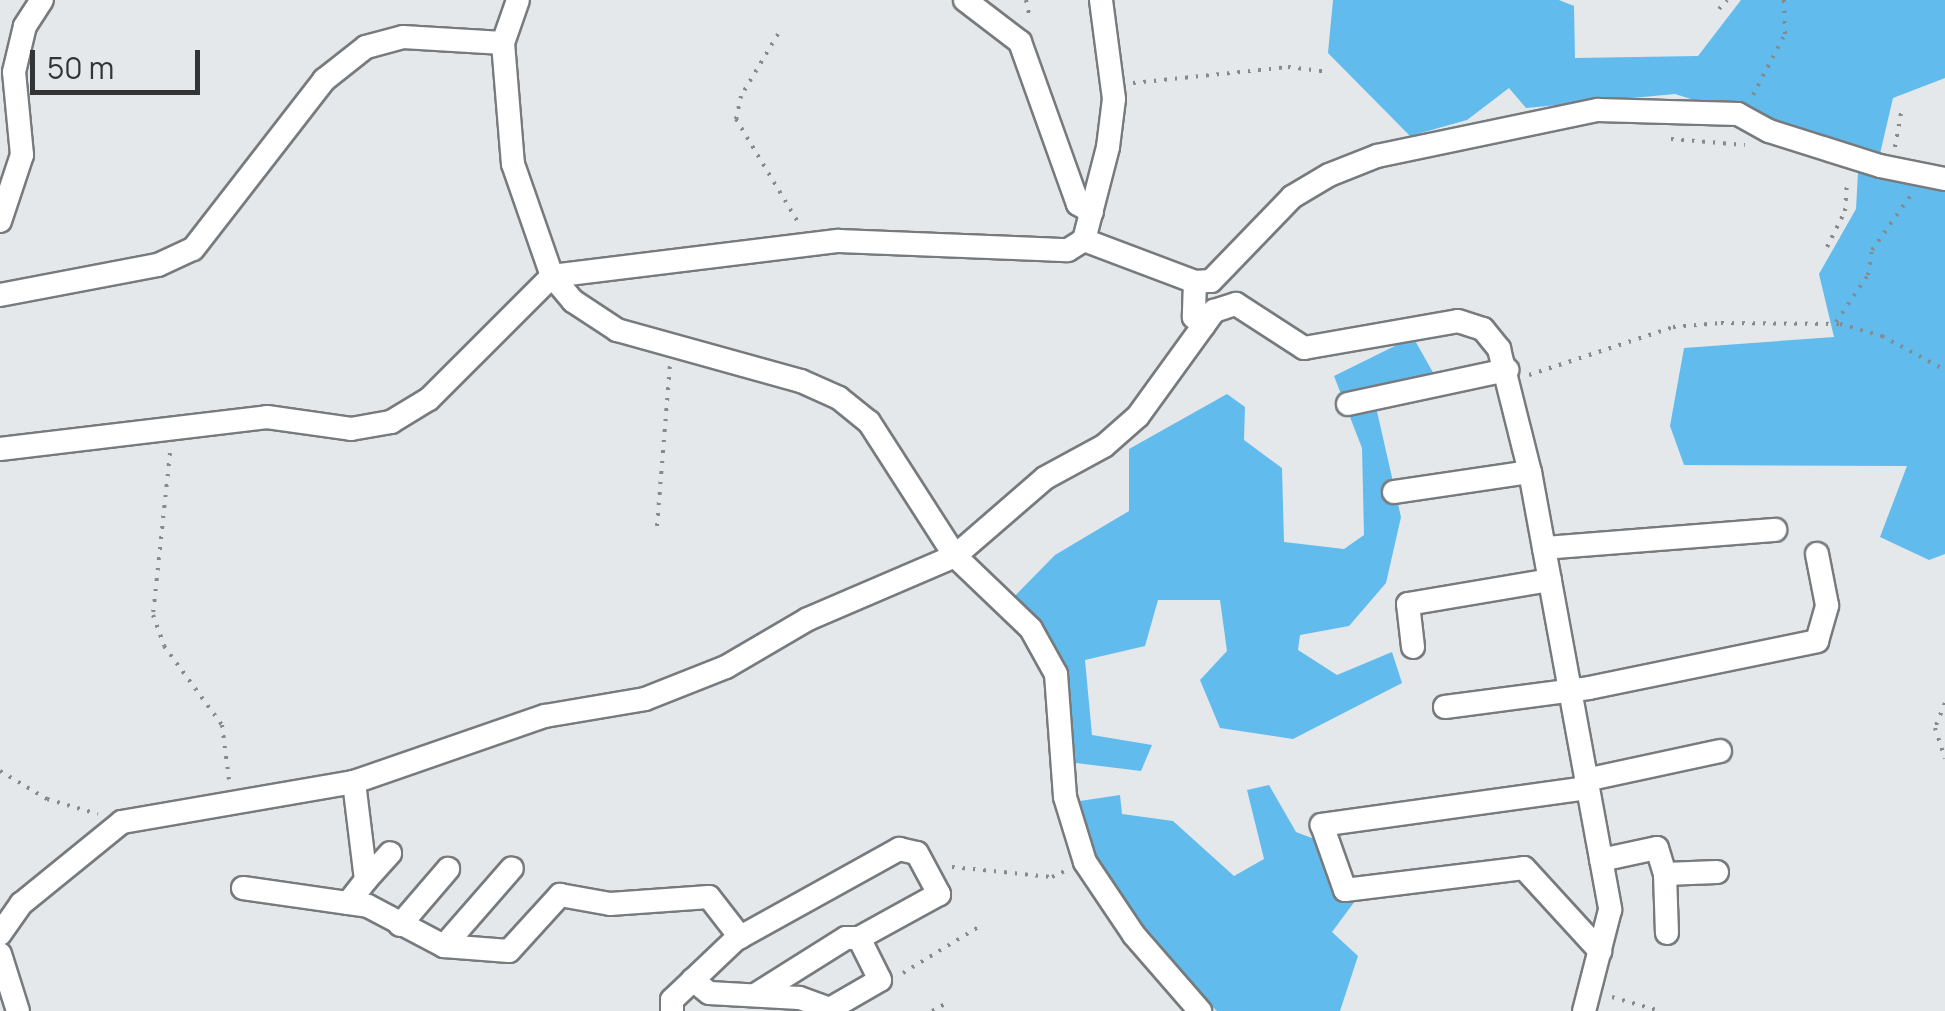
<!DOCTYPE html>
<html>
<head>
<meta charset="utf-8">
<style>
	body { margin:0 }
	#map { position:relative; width:1945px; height:1011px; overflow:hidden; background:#e4e8eb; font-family:Manrope,sans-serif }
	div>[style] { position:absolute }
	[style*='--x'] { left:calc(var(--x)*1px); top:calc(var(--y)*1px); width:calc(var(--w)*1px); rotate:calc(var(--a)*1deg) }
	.forest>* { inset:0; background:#61bbed }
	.path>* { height:4px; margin-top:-2px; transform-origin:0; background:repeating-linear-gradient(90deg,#878a8c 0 2.5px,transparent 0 10.5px) }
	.roads { filter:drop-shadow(2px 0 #777b7d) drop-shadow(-2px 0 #777b7d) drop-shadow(0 2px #777b7d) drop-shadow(0 -2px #777b7d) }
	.minor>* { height:22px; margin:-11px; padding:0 11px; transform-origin:11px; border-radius:11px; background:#fff }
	span { translate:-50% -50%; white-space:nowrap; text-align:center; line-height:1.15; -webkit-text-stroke:10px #e4e8eb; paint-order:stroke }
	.scale { position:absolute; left:30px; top:50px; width:170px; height:45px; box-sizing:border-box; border:5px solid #323435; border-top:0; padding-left:12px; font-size:30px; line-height:35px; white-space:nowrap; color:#323435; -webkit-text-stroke:8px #e4e8eb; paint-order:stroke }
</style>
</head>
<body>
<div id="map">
	<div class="forest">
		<i style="clip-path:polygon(1333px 0,1559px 0,1574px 6px,1575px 58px,1698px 56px,1741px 0,1945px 0,1945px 78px,1893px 98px,1879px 158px,1675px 94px,1526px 108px,1509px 88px,1467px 120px,1410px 136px,1328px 53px)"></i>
		<i style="clip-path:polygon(1858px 172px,1945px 190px,1945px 554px,1929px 560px,1880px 537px,1907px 466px,1684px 465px,1670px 426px,1684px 348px,1834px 337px,1819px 274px,1856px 209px)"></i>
		<i style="clip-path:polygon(1413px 337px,1444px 392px,1376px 407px,1401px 517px,1386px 583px,1349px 626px,1300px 635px,1298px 650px,1337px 675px,1392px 652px,1402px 683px,1293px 739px,1220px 728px,1200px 680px,1227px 651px,1220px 600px,1158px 600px,1145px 646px,1085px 660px,1092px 735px,1152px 745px,1141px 771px,1076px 763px,1067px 679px,1010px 601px,1055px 555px,1129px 511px,1129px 449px,1227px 394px,1245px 407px,1244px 440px,1282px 468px,1284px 542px,1344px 549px,1364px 535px,1362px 448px,1334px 376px)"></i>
		<i style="clip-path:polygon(1269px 785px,1296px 832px,1317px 840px,1337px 893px,1355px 901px,1332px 932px,1358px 956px,1340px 1011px,1217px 1011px,1184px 981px,1095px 861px,1073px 802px,1120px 795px,1122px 814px,1173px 821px,1234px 876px,1264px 859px,1247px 790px)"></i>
	</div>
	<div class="path">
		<i style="--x:1026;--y:0;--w:19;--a:78"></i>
		<i style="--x:1719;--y:9;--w:12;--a:-48"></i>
		<i style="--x:778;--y:34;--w:72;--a:120.8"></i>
		<i style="--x:741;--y:96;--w:24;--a:102"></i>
		<i style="--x:736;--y:119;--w:122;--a:59"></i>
		<i style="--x:1133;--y:83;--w:156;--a:-5.9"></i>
		<i style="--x:1288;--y:67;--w:39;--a:7"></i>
		<i style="--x:1753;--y:95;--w:69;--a:-62.3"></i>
		<i style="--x:1785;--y:34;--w:34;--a:-92"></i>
		<i style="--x:1671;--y:139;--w:74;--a:4.6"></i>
		<i style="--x:1895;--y:147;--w:36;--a:-80"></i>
		<i style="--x:1827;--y:247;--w:40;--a:-63.4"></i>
		<i style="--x:1845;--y:211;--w:30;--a:-86"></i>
		<i style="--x:1836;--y:322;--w:57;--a:-55.8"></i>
		<i style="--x:1868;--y:275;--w:25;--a:-81"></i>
		<i style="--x:1872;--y:250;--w:67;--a:-54.7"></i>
		<i style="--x:1529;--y:375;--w:152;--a:-18.4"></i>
		<i style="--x:1673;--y:327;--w:48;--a:-4.8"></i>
		<i style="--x:1721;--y:323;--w:119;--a:0.5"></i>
		<i style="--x:1840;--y:324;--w:44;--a:15.9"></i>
		<i style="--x:1882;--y:336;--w:72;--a:28.4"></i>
		<i style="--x:170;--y:453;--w:163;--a:96"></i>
		<i style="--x:153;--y:615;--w:33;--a:70"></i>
		<i style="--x:164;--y:646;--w:98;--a:53.7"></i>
		<i style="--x:222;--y:725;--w:55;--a:82.7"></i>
		<i style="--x:657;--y:526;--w:161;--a:-85.4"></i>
		<i style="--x:1945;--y:703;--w:27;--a:112"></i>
		<i style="--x:1935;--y:728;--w:32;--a:72"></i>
		<i style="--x:0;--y:771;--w:55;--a:30.8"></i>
		<i style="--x:47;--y:799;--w:53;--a:16.4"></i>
		<i style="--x:952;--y:867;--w:100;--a:5.7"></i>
		<i style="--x:1052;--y:877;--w:14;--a:-25"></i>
		<i style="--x:903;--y:973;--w:90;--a:-31.4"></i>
		<i style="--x:1612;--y:997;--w:50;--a:16.3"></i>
		<i style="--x:932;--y:1011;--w:19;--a:-28"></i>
	</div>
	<div class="roads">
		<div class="minor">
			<i style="--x:518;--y:0;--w:46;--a:109.2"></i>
			<i style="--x:503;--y:43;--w:121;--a:85.3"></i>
			<i style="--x:513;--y:164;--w:119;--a:70.8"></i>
			<i style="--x:552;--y:276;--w:33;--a:50"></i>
			<i style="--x:573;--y:301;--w:53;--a:33.4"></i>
			<i style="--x:617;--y:330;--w:191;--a:15.5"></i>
			<i style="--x:801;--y:381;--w:42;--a:24.1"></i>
			<i style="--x:839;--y:398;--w:38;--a:39"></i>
			<i style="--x:869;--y:422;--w:159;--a:57.3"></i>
			<i style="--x:955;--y:556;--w:105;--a:43.8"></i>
			<i style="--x:1031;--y:629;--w:51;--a:60.9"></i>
			<i style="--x:1056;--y:674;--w:123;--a:85.8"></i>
			<i style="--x:1065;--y:797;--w:68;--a:72.9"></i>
			<i style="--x:1085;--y:862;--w:88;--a:56.1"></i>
			<i style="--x:1134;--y:935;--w:101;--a:49"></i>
			<i style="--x:965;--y:0;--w:69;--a:37.4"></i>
			<i style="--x:1020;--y:42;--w:172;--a:70.3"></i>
			<i style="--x:1078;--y:204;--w:16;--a:30"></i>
			<i style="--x:0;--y:221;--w:70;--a:-71.6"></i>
			<i style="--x:22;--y:155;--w:83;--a:-95.5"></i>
			<i style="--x:14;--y:72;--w:47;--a:-76.6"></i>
			<i style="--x:25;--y:26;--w:31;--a:-57"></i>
			<i style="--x:1084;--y:240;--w:119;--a:20.7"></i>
			<i style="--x:1195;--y:282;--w:35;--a:92"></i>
			<i style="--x:1194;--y:317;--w:13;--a:42"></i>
			<i style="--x:1195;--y:282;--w:16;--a:-4"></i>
			<i style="--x:1211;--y:281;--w:117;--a:-46"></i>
			<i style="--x:1292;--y:197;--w:43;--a:-30.7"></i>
			<i style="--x:1329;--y:175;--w:52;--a:-21.6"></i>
			<i style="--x:1377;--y:156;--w:226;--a:-11.8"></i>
			<i style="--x:1598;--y:110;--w:140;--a:1.6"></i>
			<i style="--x:1738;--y:114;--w:35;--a:29"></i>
			<i style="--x:1769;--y:131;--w:116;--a:17.5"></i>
			<i style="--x:1880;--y:166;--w:66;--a:11.3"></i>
			<i style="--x:0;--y:295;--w:161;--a:-10.8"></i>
			<i style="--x:158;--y:265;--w:38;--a:-25"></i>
			<i style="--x:193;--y:249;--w:214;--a:-52.2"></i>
			<i style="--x:324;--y:80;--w:53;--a:-38.2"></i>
			<i style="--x:366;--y:47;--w:38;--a:-15"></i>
			<i style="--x:403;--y:37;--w:100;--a:3.4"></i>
			<i style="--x:1348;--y:404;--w:163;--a:-12.1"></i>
			<i style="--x:0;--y:449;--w:269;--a:-6.8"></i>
			<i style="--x:267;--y:417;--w:85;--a:8.1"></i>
			<i style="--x:351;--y:429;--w:41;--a:-9.9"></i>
			<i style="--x:391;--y:422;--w:44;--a:-31.2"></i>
			<i style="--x:429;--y:399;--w:174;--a:-45"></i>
			<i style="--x:552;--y:276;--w:289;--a:-7"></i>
			<i style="--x:839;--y:241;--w:229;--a:2.3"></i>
			<i style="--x:1068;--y:250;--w:19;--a:-32"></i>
			<i style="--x:1084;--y:240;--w:96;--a:-75.5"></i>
			<i style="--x:1108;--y:147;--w:48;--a:-82.9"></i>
			<i style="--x:1114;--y:99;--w:100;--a:-97.5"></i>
			<i style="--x:1394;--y:492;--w:137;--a:-8.4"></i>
			<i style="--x:1544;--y:548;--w:232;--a:-4.5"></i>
			<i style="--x:1413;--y:647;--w:43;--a:-96.6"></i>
			<i style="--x:1408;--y:604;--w:144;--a:-9.6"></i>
			<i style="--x:1445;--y:707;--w:145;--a:-7.5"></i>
			<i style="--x:1589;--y:688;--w:233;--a:-11.6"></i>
			<i style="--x:1817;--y:641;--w:37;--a:-74"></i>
			<i style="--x:1827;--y:605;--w:52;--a:-101.1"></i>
			<i style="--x:1586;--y:780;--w:137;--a:-12.2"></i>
			<i style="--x:1587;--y:788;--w:268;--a:172.1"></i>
			<i style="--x:1322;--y:825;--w:69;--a:70.5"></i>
			<i style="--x:1345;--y:890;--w:180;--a:-7"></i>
			<i style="--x:1524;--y:868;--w:113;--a:47.5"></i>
			<i style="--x:1601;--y:860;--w:57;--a:-12.1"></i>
			<i style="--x:1657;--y:848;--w:27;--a:73"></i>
			<i style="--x:1665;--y:874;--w:59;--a:88.1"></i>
			<i style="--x:1665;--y:874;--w:52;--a:-2.2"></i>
			<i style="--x:366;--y:880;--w:36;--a:-48"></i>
			<i style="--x:243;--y:888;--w:126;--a:8.2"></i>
			<i style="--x:368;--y:906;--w:86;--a:27.8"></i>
			<i style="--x:444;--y:946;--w:65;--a:4.4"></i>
			<i style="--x:509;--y:951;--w:76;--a:-47.7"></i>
			<i style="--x:560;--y:895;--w:51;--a:10.2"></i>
			<i style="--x:610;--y:904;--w:99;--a:-4"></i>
			<i style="--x:709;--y:897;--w:51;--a:52.2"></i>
			<i style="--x:348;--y:903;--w:29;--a:-52"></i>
			<i style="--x:366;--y:880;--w:99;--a:-97"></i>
			<i style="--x:400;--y:925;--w:74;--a:-49.4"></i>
			<i style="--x:0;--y:934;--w:37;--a:-55"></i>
			<i style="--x:21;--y:904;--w:130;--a:-39.1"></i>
			<i style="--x:122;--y:822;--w:235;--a:-9.8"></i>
			<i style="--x:354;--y:782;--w:202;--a:-19.1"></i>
			<i style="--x:545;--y:716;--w:101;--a:-9.6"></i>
			<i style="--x:645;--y:699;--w:87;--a:-21.6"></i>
			<i style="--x:726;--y:667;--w:95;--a:-30.3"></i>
			<i style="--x:808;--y:619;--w:160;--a:-23.2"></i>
			<i style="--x:955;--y:556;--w:119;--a:-40.9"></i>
			<i style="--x:1045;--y:478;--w:67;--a:-28.5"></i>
			<i style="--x:1104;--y:446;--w:45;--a:-41.4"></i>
			<i style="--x:1138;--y:416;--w:130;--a:-54.1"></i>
			<i style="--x:1214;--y:311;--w:23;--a:-18"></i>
			<i style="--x:1236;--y:304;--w:81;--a:32.9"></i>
			<i style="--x:1304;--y:348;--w:156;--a:-9.9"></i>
			<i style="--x:1458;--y:321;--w:26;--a:18"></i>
			<i style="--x:1483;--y:329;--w:26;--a:51"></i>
			<i style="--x:1499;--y:349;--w:127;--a:75.9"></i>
			<i style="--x:1530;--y:472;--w:445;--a:79.6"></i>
			<i style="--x:1610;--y:910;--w:104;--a:104.4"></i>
			<i style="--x:444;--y:946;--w:103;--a:-48.9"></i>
			<i style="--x:0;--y:954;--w:60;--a:72.5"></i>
			<i style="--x:755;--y:995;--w:107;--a:-32.1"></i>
			<i style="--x:846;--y:938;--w:13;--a:0"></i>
			<i style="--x:672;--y:1011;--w:11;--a:-90"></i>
			<i style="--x:672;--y:1000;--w:87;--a:-43.6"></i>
			<i style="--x:735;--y:940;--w:188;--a:-29"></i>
			<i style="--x:899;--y:849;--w:18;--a:13"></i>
			<i style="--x:917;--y:853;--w:47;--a:61.8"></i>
			<i style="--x:939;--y:894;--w:91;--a:151.2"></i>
			<i style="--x:859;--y:938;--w:47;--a:63.4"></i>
			<i style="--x:880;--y:980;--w:58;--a:149.9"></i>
			<i style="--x:830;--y:1009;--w:33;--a:-160"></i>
			<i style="--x:799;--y:998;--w:90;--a:-176.8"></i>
			<i style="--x:709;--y:993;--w:21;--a:-141"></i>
		</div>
	</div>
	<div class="scale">50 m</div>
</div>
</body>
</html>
